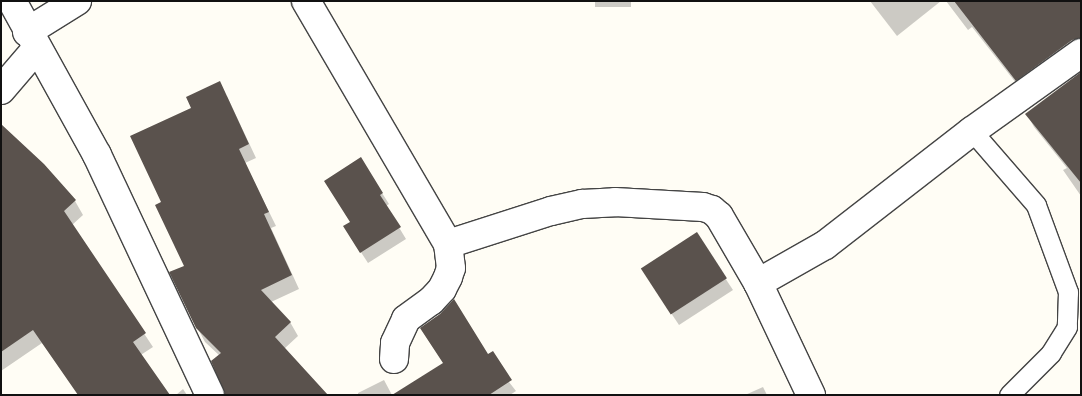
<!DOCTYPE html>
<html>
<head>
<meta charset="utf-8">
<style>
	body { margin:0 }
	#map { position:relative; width:1082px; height:396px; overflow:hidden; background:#fffdf5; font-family:Lora,serif }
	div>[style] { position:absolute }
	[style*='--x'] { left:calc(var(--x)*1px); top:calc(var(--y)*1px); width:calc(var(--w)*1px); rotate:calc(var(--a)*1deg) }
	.shadow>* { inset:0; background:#0003; transform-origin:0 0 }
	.building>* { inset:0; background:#5a524d; transform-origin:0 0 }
	.roads { filter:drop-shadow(1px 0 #444) drop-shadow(-1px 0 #444) drop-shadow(0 1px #444) drop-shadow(0 -1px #444) }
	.service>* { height:19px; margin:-9.5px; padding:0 9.5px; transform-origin:9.5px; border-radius:9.5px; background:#fff }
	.minor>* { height:28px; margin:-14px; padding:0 14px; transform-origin:14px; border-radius:14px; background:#fff }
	span { translate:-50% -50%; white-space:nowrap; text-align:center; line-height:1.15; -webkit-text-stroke:5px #fff; paint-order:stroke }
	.frame { position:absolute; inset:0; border:2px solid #111; pointer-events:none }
</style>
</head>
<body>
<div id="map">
	<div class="shadow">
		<i style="left:595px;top:1px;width:36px;height:6px"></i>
		<i style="clip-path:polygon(870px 1px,941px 1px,897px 36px)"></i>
		<i style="clip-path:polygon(946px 1px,1081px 1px,1081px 53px,1024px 93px,972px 27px,968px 30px)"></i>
		<i style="clip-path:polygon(1081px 74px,1081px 196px,1063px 170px,1067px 168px,1034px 127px,1027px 114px)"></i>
		<i style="clip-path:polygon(227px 96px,256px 158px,245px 163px,276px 226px,271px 228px,299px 289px,271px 302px,290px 322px,298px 336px,284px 349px,220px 356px,205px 342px,197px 327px,185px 266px,163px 202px)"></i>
		<i style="clip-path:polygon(1px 133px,43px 165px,75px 201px,83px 215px,72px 225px,153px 347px,79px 395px,42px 343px,1px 371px)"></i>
		<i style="clip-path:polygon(332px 192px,382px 193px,389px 204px,386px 206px,406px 239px,368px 263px,351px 237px,351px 222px)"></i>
		<i style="clip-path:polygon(696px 234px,733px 290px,679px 325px,649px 280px)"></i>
		<i style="clip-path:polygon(421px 329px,488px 355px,516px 391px,510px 395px,395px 395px,444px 364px)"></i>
		<i style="clip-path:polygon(384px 380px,392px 395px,358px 395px,358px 393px)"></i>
		<i style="clip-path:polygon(763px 387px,767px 395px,745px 395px)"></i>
		<i style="clip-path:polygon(183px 389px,187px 395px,176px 395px)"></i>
	</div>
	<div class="building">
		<i style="clip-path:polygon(954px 1px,1081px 1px,1081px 38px,1072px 40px,1016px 81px)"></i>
		<i style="clip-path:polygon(1081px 72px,1081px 183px,1025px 114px)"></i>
		<i style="clip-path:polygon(220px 81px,249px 144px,239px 149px,269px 212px,264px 214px,292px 275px,261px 290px,291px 322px,275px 337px,328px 395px,225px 395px,211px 361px,221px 353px,196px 328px,169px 272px,184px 266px,155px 205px,161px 202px,130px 136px,191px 108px,186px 97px)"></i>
		<i style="clip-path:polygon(1px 124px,44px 164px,76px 200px,64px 211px,146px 333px,133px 342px,170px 395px,78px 395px,33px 330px,1px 352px)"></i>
		<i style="clip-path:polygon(361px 157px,383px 193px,380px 195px,401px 227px,360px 253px,343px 226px,350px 222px,324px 181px)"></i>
		<i style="left:697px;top:232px;width:55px;height:67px;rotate:57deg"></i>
		<i style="clip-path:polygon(454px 299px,488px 354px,493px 351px,512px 380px,489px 395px,392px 395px,443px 363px,420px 328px,440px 314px)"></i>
	</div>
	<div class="roads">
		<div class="service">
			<i style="--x:972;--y:131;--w:98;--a:49.1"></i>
			<i style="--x:1036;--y:205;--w:93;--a:69.8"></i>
			<i style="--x:1068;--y:292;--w:35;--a:92"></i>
			<i style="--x:1067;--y:327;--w:31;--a:122"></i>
			<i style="--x:1051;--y:353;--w:59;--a:135"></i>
		</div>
		<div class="minor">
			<i style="--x:12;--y:1;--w:176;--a:61.1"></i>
			<i style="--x:97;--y:155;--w:265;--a:64.8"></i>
			<i style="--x:306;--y:1;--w:281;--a:59.7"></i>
			<i style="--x:448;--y:244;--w:108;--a:-17.8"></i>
			<i style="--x:551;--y:211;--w:32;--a:-13"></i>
			<i style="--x:582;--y:204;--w:33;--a:-3"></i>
			<i style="--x:615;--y:202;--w:88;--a:3.3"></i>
			<i style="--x:703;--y:207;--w:9;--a:18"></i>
			<i style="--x:712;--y:210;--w:9;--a:41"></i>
			<i style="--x:719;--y:216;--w:78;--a:59.8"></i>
			<i style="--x:27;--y:32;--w:59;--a:-31.8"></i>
			<i style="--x:1;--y:90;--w:55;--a:-49.4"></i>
			<i style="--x:394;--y:359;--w:16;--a:-86"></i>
			<i style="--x:395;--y:343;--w:26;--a:-65"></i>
			<i style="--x:406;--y:319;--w:31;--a:-36"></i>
			<i style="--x:431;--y:301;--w:16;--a:-47"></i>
			<i style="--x:442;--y:289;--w:13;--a:-63"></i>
			<i style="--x:448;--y:277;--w:9;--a:-72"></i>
			<i style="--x:451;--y:268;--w:24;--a:-97"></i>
			<i style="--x:811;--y:395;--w:124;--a:-115.3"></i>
			<i style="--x:758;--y:283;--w:77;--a:-29.6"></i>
			<i style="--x:825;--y:245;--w:186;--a:-37.8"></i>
			<i style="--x:972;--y:131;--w:134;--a:-35.6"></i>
		</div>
	</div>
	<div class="frame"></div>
</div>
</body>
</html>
